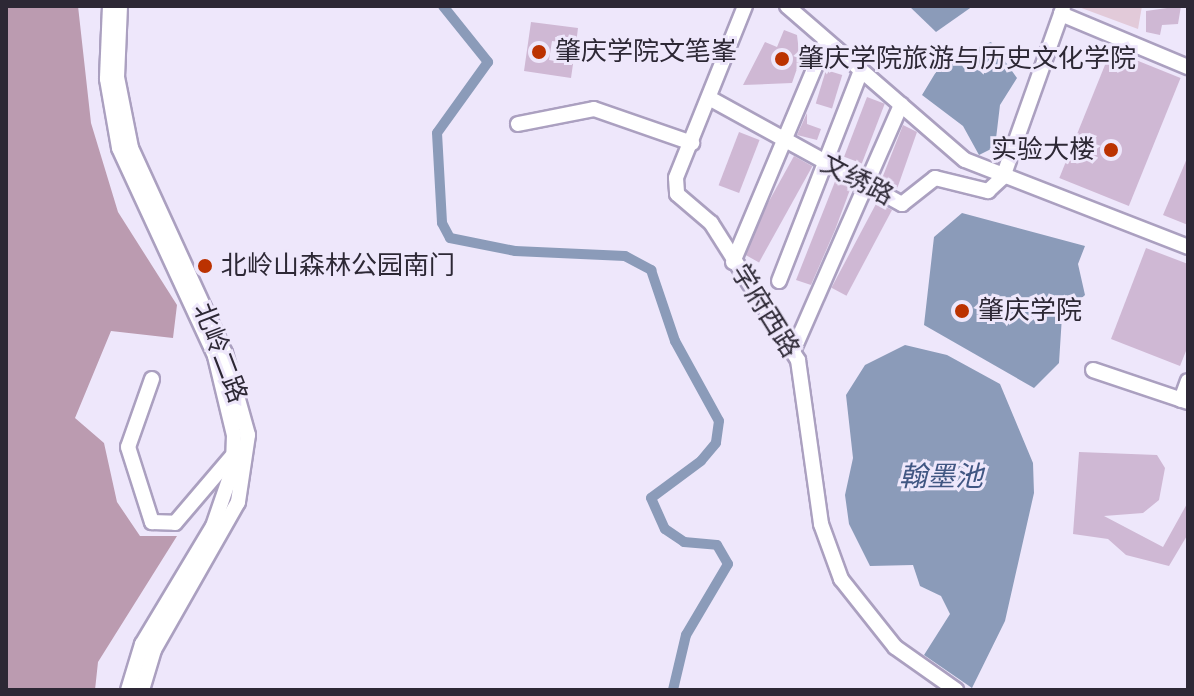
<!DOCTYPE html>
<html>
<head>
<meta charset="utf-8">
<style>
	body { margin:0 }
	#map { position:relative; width:1194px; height:696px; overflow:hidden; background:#eee7fb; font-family:"Space Grotesk","Noto Sans SC",sans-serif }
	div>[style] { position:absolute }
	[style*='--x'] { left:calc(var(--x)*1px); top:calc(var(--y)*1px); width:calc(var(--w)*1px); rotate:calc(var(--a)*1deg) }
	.green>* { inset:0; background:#e2cad9 }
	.forest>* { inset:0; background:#bb9bb0 }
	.water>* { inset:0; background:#8b9bb9 }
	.canal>* { height:10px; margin:-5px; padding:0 5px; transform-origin:5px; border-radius:5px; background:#8b9bb9 }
	.building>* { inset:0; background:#cfb8d4; transform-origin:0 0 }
	.roads { filter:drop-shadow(2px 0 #aba0c0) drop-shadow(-2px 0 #aba0c0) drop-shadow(0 2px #aba0c0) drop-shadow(0 -2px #aba0c0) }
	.minor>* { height:14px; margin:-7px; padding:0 7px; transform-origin:7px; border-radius:7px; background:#fff }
	.dots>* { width:22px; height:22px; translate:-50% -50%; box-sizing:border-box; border:4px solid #eee7fb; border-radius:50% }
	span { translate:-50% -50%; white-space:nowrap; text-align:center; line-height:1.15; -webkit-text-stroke:6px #eee7fb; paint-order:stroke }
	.poi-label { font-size:26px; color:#2d2835 }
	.left { translate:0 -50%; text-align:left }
	.right { translate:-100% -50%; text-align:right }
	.street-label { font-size:26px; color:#2d2835 }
	.water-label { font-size:28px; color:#405682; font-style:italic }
	.frame { position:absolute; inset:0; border:8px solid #2d2835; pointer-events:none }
</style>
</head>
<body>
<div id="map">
	<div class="green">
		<i style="clip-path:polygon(1076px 6px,1142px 6px,1138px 29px)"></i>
	</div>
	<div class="forest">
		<i style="clip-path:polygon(6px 6px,78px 6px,91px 123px,118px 212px,177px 305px,173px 338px,111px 331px,75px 418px,104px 443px,117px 502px,140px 536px,177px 536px,98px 662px,95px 690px,6px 690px)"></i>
	</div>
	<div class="water">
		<i style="clip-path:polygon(909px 6px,973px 6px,936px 32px)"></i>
		<i style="clip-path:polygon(991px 42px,1017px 78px,1000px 105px,995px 147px,979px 155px,963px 126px,922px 95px,942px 62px)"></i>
		<i style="clip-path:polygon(962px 213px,1085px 246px,1078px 264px,1085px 295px,1062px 316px,1059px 363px,1034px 388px,924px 325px,934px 237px)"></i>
		<i style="clip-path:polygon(905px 345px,947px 355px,1000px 384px,1033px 463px,1034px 493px,1005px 621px,972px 688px,924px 655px,950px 614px,941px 596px,920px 586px,913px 565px,870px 566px,849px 524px,845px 495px,853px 458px,846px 395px,865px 365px)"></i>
	</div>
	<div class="canal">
		<i style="--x:443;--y:6;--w:72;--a:51.2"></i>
		<i style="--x:488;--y:62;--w:87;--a:125.7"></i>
		<i style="--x:437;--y:133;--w:90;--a:86.8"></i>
		<i style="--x:442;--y:223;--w:17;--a:62"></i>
		<i style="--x:450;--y:238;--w:66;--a:11.3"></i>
		<i style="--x:515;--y:251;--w:110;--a:2.6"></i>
		<i style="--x:625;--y:256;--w:30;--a:28"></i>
		<i style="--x:651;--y:270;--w:75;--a:71.3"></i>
		<i style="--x:675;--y:341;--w:91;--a:61.2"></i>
		<i style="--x:719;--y:421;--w:22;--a:98"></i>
		<i style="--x:716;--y:443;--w:23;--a:130"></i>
		<i style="--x:701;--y:461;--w:62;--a:143.5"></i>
		<i style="--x:651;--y:498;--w:34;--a:66"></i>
		<i style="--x:665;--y:529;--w:23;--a:34"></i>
		<i style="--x:684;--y:542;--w:33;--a:5"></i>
		<i style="--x:717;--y:545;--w:22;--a:60"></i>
		<i style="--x:728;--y:564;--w:82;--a:120.6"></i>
		<i style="--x:686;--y:635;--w:57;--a:103.3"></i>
	</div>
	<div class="building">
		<i style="clip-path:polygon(1181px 6px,1178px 24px,1162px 25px,1160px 35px,1146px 32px,1146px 11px)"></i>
		<i style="clip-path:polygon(531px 22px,578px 28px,576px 44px,552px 41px,549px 60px,573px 64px,571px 78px,524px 71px)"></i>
		<i style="clip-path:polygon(784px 30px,797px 35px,800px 60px,792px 83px,743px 85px,765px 42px,777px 47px)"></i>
		<i style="left:1111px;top:50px;width:75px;height:138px;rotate:22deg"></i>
		<i style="left:826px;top:70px;width:17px;height:35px;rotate:17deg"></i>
		<i style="left:867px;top:97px;width:19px;height:64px;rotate:21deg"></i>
		<i style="clip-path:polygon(807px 113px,807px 124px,821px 129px,817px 140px,797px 135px)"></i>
		<i style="clip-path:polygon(903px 125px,917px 132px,897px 189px,881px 181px)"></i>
		<i style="left:739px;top:132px;width:22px;height:57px;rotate:21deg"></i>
		<i style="left:794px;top:156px;width:21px;height:110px;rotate:29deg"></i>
		<i style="clip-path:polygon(1188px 156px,1188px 225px,1163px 215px)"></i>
		<i style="clip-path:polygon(836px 179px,851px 187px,835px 230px,811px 285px,796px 280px)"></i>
		<i style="left:877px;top:202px;width:17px;height:97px;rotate:28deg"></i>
		<i style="clip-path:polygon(1146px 248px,1188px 264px,1188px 346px,1180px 366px,1111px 339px)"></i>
		<i style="clip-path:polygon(1079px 452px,1157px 455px,1165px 468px,1159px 500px,1143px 513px,1104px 516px,1163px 547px,1188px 502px,1188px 534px,1169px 566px,1126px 555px,1108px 539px,1073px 534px)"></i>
	</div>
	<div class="roads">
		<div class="minor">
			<i style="--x:110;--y:6;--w:73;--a:92.4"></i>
			<i style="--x:107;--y:79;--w:70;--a:80.1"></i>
			<i style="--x:119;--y:148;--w:229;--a:65.2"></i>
			<i style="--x:215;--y:356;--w:81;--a:76.5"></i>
			<i style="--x:234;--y:435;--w:33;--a:92"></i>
			<i style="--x:233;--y:468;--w:61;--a:109"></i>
			<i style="--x:213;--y:526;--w:138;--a:121"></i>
			<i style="--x:142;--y:644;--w:48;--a:106.9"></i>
			<i style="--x:120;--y:6;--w:71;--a:92.4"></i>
			<i style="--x:117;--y:77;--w:72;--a:78.8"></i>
			<i style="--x:131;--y:148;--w:226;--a:65.4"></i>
			<i style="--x:225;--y:353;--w:85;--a:74.3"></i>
			<i style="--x:248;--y:435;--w:68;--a:98.5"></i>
			<i style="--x:238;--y:502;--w:170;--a:119.6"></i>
			<i style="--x:154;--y:650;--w:42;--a:106.7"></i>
			<i style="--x:745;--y:6;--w:185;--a:111.9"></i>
			<i style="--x:676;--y:178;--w:16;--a:86"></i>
			<i style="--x:677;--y:194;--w:45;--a:40.5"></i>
			<i style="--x:711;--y:223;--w:162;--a:57.6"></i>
			<i style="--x:798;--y:360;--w:166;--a:82"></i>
			<i style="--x:821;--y:524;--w:59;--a:70"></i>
			<i style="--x:841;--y:579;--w:87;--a:51.5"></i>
			<i style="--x:895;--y:647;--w:75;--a:35.2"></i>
			<i style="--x:787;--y:6;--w:235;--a:40.9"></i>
			<i style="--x:965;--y:160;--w:239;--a:21.3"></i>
			<i style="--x:1063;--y:8;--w:6;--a:108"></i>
			<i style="--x:1061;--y:14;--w:138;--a:22.7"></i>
			<i style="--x:711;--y:99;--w:218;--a:28.8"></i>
			<i style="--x:902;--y:204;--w:42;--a:-38.2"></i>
			<i style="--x:935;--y:178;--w:55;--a:13.8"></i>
			<i style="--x:988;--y:191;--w:21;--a:-43"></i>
			<i style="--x:1003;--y:177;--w:173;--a:-70.4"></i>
			<i style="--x:518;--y:124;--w:77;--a:-11.2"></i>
			<i style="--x:594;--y:109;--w:104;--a:19.1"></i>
			<i style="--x:733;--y:262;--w:240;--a:-67.2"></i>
			<i style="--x:779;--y:281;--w:225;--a:-68.7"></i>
			<i style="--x:793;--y:351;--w:269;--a:-66.3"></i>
			<i style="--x:1093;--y:370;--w:100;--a:18.6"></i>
			<i style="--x:152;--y:379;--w:72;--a:109.4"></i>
			<i style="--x:128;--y:447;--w:79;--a:72.3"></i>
			<i style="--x:152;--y:522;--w:23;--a:2"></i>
			<i style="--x:175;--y:523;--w:89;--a:-49.5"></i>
			<i style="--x:1181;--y:400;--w:20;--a:-70"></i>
		</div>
	</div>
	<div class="dots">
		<i style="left:539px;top:52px;background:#bb3201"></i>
		<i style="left:782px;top:59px;background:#bb3201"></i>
		<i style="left:1111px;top:150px;background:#bb3201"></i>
		<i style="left:205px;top:266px;background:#bb3201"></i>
		<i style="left:962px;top:311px;background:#bb3201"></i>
	</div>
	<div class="poi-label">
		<span class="left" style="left:555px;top:52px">肇庆学院文笔峯</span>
		<span class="left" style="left:798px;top:59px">肇庆学院旅游与历史文化学院</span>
		<span class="right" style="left:1095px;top:150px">实验大楼</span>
		<span class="left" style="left:221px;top:266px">北岭山森林公园南门</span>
		<span class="left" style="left:978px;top:311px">肇庆学院</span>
	</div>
	<div class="street-label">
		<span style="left:857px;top:180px;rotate:28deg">文绣路</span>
		<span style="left:765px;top:311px;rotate:58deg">学府西路</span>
		<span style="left:220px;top:353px;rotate:69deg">北岭二路</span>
	</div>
	<div class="water-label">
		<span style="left:941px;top:476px">翰墨池</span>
	</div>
	<div class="frame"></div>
</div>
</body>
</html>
